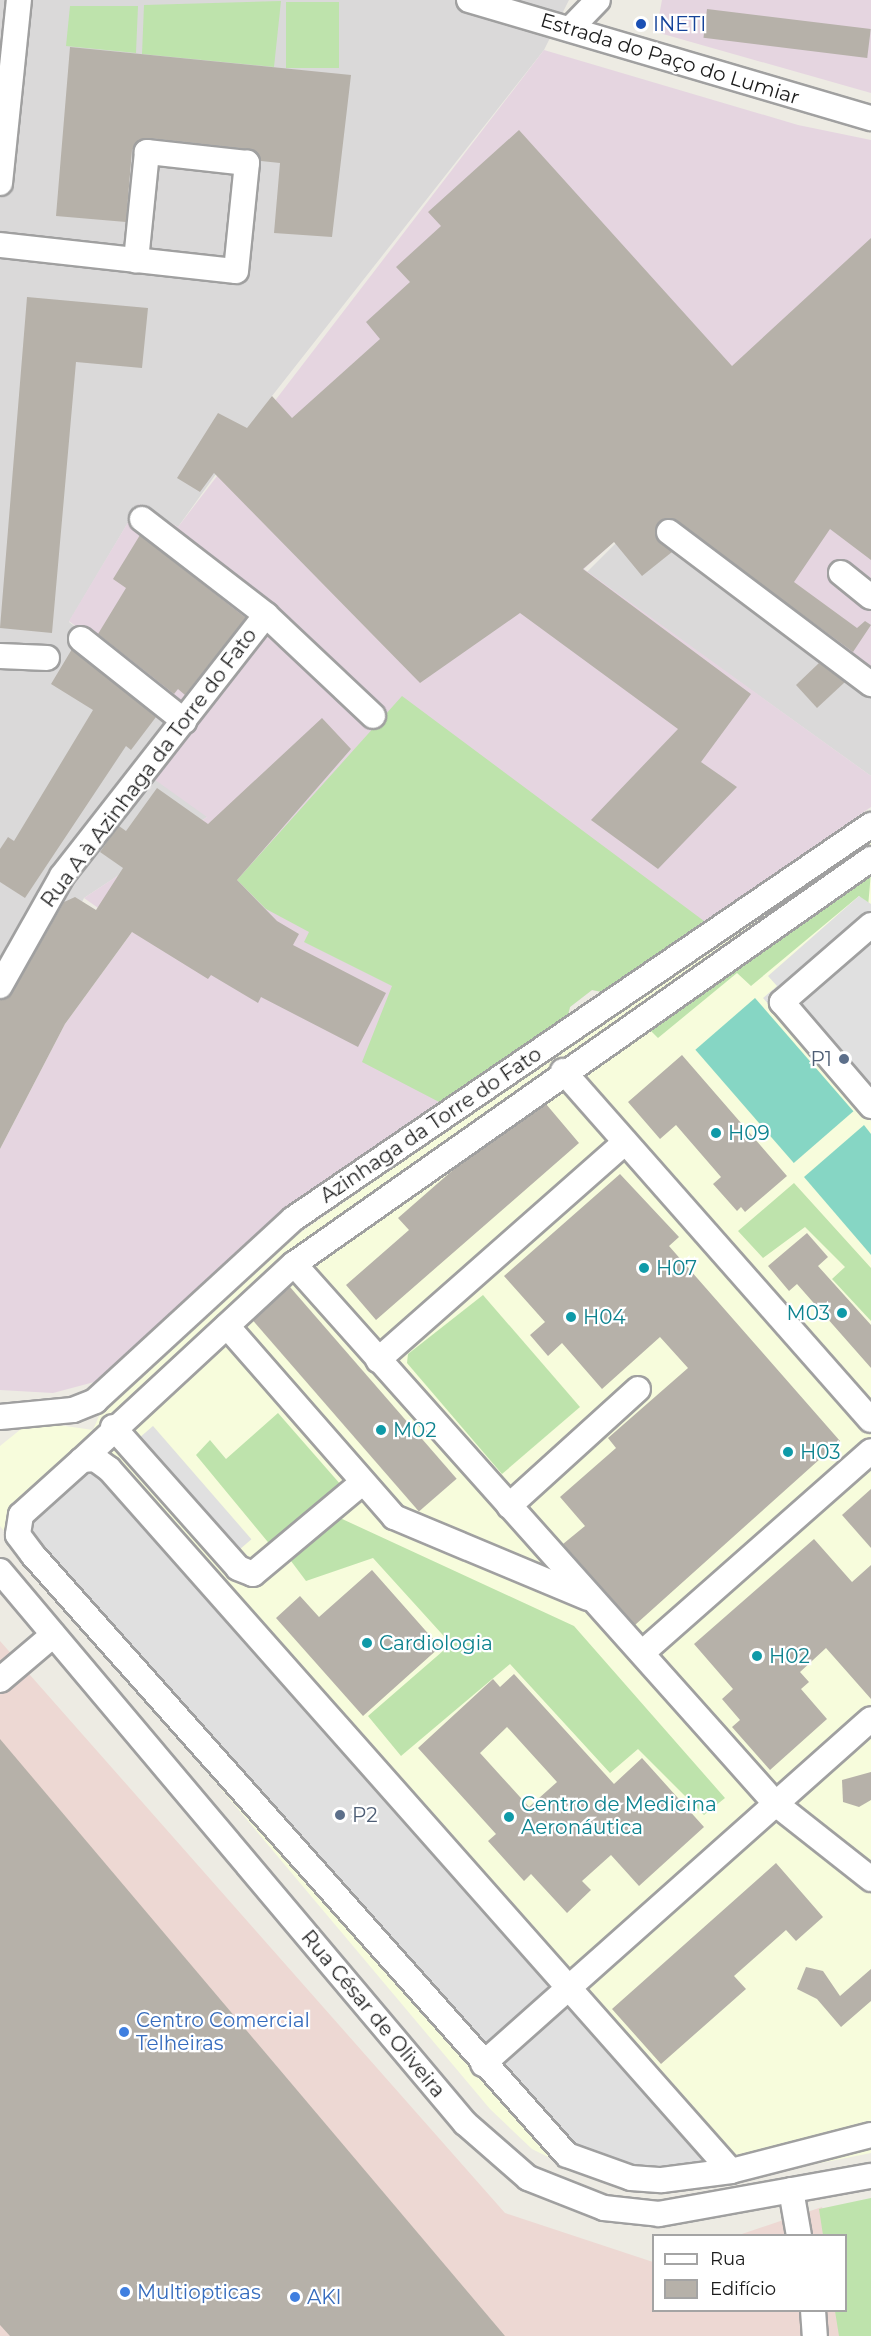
<!DOCTYPE html>
<html>
<head>
<meta charset="utf-8">
<style>
	body { margin:0 }
	#map { position:relative; width:871px; height:2336px; overflow:hidden; background:#edebe3; font-family:Montserrat,sans-serif }
	div>[style] { position:absolute }
	[style*='--x'] { left:calc(var(--x)*1px); top:calc(var(--y)*1px); width:calc(var(--w)*1px); rotate:calc(var(--a)*1deg) }
	.residential>* { inset:0; background:#dad9d9 }
	.commercial>* { inset:0; background:#edd8d3 }
	.industrial>* { inset:0; background:#e5d5e0 }
	.education>* { inset:0; background:#f7fcdc }
	.grass>* { inset:0; background:#bee3ac; transform-origin:0 0 }
	.pitch>* { inset:0; background:#86d6c4; transform-origin:0 0 }
	.parking>* { inset:0; background:#e0e0e0; transform-origin:0 0 }
	.building>* { inset:0; background:#b6b1a9; transform-origin:0 0 }
	.roads { filter:drop-shadow(2px 0 #a0a0a0) drop-shadow(-2px 0 #a0a0a0) drop-shadow(0 2px #a0a0a0) drop-shadow(0 -2px #a0a0a0) }
	.minor>* { height:24px; margin:-12px; padding:0 12px; transform-origin:12px; border-radius:12px; background:#fff }
	.dots>* { width:16px; height:16px; translate:-50% -50%; box-sizing:border-box; border:3px solid #fff; border-radius:50% }
	span { translate:-50% -50%; white-space:nowrap; text-align:center; line-height:1.15; -webkit-text-stroke:4.5px #fff; paint-order:stroke }
	.transit-label { font-size:20px; color:#164399 }
	.left { translate:0 -50%; text-align:left }
	.street-label { font-size:20px; color:#1c1c1c }
	.service-label { font-size:20px; color:#4e5e75 }
	.right { translate:-100% -50%; text-align:right }
	.culture-label { font-size:20px; color:#0d838f }
	.shop-label { font-size:20px; color:#366cbe }
	.legend { position:absolute; left:652px; top:2234px; width:195px; height:78px; box-sizing:border-box; background:#fff; border:2px solid #a4a4a4; margin:0; padding:8px 10px; list-style:none; font-size:18px; color:#1c1c1c }
	.legend li { display:flex; align-items:center; gap:12px; height:30px }
	.legend b { width:30px; border:2px solid #a4a4a4 }
</style>
</head>
<body>
<div id="map">
	<div class="residential">
		<i style="clip-path:polygon(0 0,569px 0,544px 50px,272px 396px,178px 527px,139px 504px,69px 622px,195px 717px,207px 817px,84px 898px,0 1060px)"></i>
		<i style="clip-path:polygon(651px 508px,871px 668px,871px 776px,587px 572px)"></i>
	</div>
	<div class="commercial">
		<i style="clip-path:polygon(0 1641px,505px 2213px,653px 2262px,654px 2310px,846px 2310px,861px 2336px,0 2336px)"></i>
		<i style="clip-path:polygon(822px 2207px,831px 2235px,736px 2236px)"></i>
	</div>
	<div class="industrial">
		<i style="clip-path:polygon(662px 0,871px 0,871px 93px,656px 32px)"></i>
		<i style="clip-path:polygon(544px 50px,798px 125px,871px 140px,871px 668px,651px 508px,584px 569px,871px 776px,871px 807px,602px 992px,592px 990px,570px 1007px,568px 1015px,443px 1104px,98px 1381px,53px 1393px,0 1390px,0 1149px,65px 1024px,132px 932px,84px 898px,207px 817px,151px 777px,194px 717px,69px 621px,139px 504px,178px 527px)"></i>
	</div>
	<div class="education">
		<i style="clip-path:polygon(871px 836px,871px 2153px,700px 2187px,646px 2187px,584px 2175px,532px 2149px,490px 2109px,0 1526px,0 1446px,31px 1421px,93px 1430px,99px 1416px,284px 1244px)"></i>
	</div>
	<div class="grass">
		<i style="clip-path:polygon(281px 1px,274px 67px,142px 54px,144px 5px)"></i>
		<i style="left:286px;top:2px;width:53px;height:66px"></i>
		<i style="clip-path:polygon(70px 6px,138px 6px,136px 53px,66px 46px)"></i>
		<i style="clip-path:polygon(402px 696px,704px 921px,602px 992px,592px 990px,570px 1007px,568px 1015px,443px 1104px,362px 1062px,392px 986px,304px 942px,309px 932px,266px 909px,237px 880px)"></i>
		<i style="clip-path:polygon(871px 872px,868px 907px,859px 896px,751px 986px,737px 973px,658px 1038px,649px 1029px)"></i>
		<i style="clip-path:polygon(794px 1183px,871px 1268px,871px 1321px,832px 1279px,845px 1267px,805px 1227px,763px 1258px,738px 1231px)"></i>
		<i style="clip-path:polygon(483px 1295px,580px 1407px,502px 1474px,407px 1363px,408px 1354px)"></i>
		<i style="clip-path:polygon(278px 1413px,341px 1485px,272px 1547px,196px 1455px,210px 1440px,226px 1459px)"></i>
		<i style="clip-path:polygon(340px 1518px,574px 1626px,725px 1798px,704px 1815px,638px 1749px,610px 1773px,510px 1664px,401px 1756px,368px 1716px,451px 1644px,373px 1558px,306px 1581px,291px 1561px)"></i>
		<i style="clip-path:polygon(871px 2198px,871px 2336px,839px 2336px,835px 2311px,846px 2310px,846px 2236px,823px 2235px,819px 2209px)"></i>
	</div>
	<div class="pitch">
		<i style="left:755px;top:998px;width:150px;height:79px;rotate:49deg"></i>
		<i style="clip-path:polygon(864px 1125px,871px 1134px,871px 1255px,804px 1177px)"></i>
	</div>
	<div class="parking">
		<i style="clip-path:polygon(859px 896px,871px 904px,871px 1121px,763px 998px,777px 986px,768px 976px)"></i>
		<i style="left:153px;top:1426px;width:150px;height:18px;rotate:49deg"></i>
		<i style="clip-path:polygon(94px 1460px,730px 2171px,662px 2179px,567px 2154px,33px 1554px,22px 1515px)"></i>
	</div>
	<div class="building">
		<i style="left:707px;top:9px;width:165px;height:29px;rotate:7deg"></i>
		<i style="clip-path:polygon(70px 47px,351px 75px,332px 237px,274px 233px,280px 163px,261px 161px,249px 149px,149px 138px,132px 150px,126px 222px,56px 216px)"></i>
		<i style="clip-path:polygon(519px 130px,732px 366px,871px 238px,871px 560px,830px 529px,794px 582px,857px 628px,865px 621px,871px 625px,853px 652px,671px 518px,663px 519px,655px 531px,672px 552px,642px 576px,614px 542px,583px 569px,751px 694px,701px 762px,737px 787px,658px 869px,591px 820px,678px 729px,520px 613px,420px 683px,214px 473px,200px 492px,177px 478px,218px 413px,247px 428px,272px 396px,292px 418px,380px 339px,366px 322px,410px 282px,396px 267px,441px 226px,428px 212px)"></i>
		<i style="clip-path:polygon(27px 297px,148px 308px,142px 368px,76px 362px,52px 633px,0 628px)"></i>
		<i style="clip-path:polygon(140px 535px,246px 618px,185px 695px,178px 689px,174px 694px,98px 634px,126px 588px,113px 579px)"></i>
		<i style="clip-path:polygon(72px 649px,156px 717px,131px 750px,126px 746px,25px 898px,0 882px,0 849px,8px 837px,14px 841px,93px 710px,51px 684px)"></i>
		<i style="clip-path:polygon(819px 663px,845px 682px,817px 708px,796px 685px)"></i>
		<i style="clip-path:polygon(322px 718px,351px 749px,237px 880px,277px 921px,299px 934px,293px 945px,386px 993px,358px 1047px,261px 997px,258px 1003px,211px 975px,208px 979px,132px 932px,65px 1024px,0 1149px,0 1000px,12px 993px,64px 902px,75px 897px,96px 910px,123px 868px,100px 852px,109px 839px,119px 826px,126px 831px,157px 788px,208px 824px)"></i>
		<i style="clip-path:polygon(682px 1055px,787px 1176px,745px 1212px,741px 1207px,737px 1211px,713px 1184px,721px 1177px,676px 1125px,660px 1139px,628px 1102px)"></i>
		<i style="clip-path:polygon(546px 1104px,579px 1143px,376px 1320px,346px 1285px,409px 1230px,398px 1218px,453px 1170px)"></i>
		<i style="clip-path:polygon(620px 1174px,679px 1237px,669px 1246px,840px 1441px,635px 1625px,563px 1544px,585px 1526px,560px 1497px,616px 1448px,608px 1438px,688px 1368px,660px 1337px,602px 1389px,562px 1343px,548px 1356px,530px 1335px,545px 1322px,504px 1276px)"></i>
		<i style="clip-path:polygon(807px 1233px,828px 1257px,818px 1266px,871px 1325px,871px 1368px,797px 1284px,789px 1291px,768px 1266px)"></i>
		<i style="left:290px;top:1287px;width:254px;height:50px;rotate:49deg"></i>
		<i style="clip-path:polygon(871px 1489px,871px 1548px,842px 1515px)"></i>
		<i style="clip-path:polygon(814px 1539px,852px 1582px,871px 1565px,871px 1699px,826px 1648px,800px 1672px,809px 1682px,801px 1689px,827px 1719px,770px 1770px,732px 1727px,740px 1720px,722px 1699px,733px 1689px,694px 1644px)"></i>
		<i style="clip-path:polygon(372px 1570px,440px 1647px,363px 1716px,276px 1618px,300px 1596px,319px 1617px)"></i>
		<i style="clip-path:polygon(evenodd,514px 1674px,614px 1784px,642px 1758px,704px 1827px,639px 1886px,611px 1855px,582px 1881px,591px 1890px,567px 1913px,531px 1874px,524px 1881px,488px 1841px,496px 1834px,418px 1748px,493px 1679px,500px 1687px,514px 1674px,507px 1727px,557px 1782px,529px 1807px,480px 1753px,507px 1727px)"></i>
		<i style="clip-path:polygon(0 1739px,505px 2336px,10px 2336px,0 2325px)"></i>
		<i style="clip-path:polygon(871px 1772px,871px 1800px,859px 1807px,843px 1802px,842px 1780px)"></i>
		<i style="clip-path:polygon(776px 1863px,823px 1917px,796px 1941px,786px 1930px,734px 1976px,746px 1989px,661px 2064px,612px 2009px)"></i>
		<i style="clip-path:polygon(806px 1967px,823px 1971px,840px 1996px,871px 1969px,871px 2001px,841px 2027px,817px 1999px,797px 1989px)"></i>
	</div>
	<div class="roads">
		<div class="minor">
			<i style="--x:469;--y:0;--w:419;--a:16.4"></i>
			<i style="--x:570;--y:29;--w:40;--a:-46"></i>
			<i style="--x:0;--y:183;--w:184;--a:-84.1"></i>
			<i style="--x:0;--y:245;--w:237;--a:6.3"></i>
			<i style="--x:236;--y:271;--w:109;--a:-84.2"></i>
			<i style="--x:247;--y:163;--w:101;--a:-173.7"></i>
			<i style="--x:147;--y:152;--w:109;--a:95.8"></i>
			<i style="--x:142;--y:519;--w:157;--a:37.7"></i>
			<i style="--x:266;--y:615;--w:147;--a:43.3"></i>
			<i style="--x:669;--y:532;--w:253;--a:37"></i>
			<i style="--x:841;--y:573;--w:38;--a:39"></i>
			<i style="--x:81;--y:639;--w:132;--a:38.5"></i>
			<i style="--x:0;--y:656;--w:47;--a:2.4"></i>
			<i style="--x:871;--y:925;--w:118;--a:139.1"></i>
			<i style="--x:782;--y:1002;--w:137;--a:49.4"></i>
			<i style="--x:0;--y:986;--w:126;--a:-60.6"></i>
			<i style="--x:62;--y:876;--w:331;--a:-52"></i>
			<i style="--x:563;--y:1071;--w:465;--a:48.6"></i>
			<i style="--x:294;--y:1264;--w:724;--a:48.25"></i>
			<i style="--x:776;--y:1804;--w:121;--a:38.3"></i>
			<i style="--x:227;--y:1326;--w:254;--a:48.8"></i>
			<i style="--x:394;--y:1517;--w:210;--a:22.7"></i>
			<i style="--x:378;--y:1360;--w:329;--a:-41.4"></i>
			<i style="--x:0;--y:1417;--w:73;--a:-5.5"></i>
			<i style="--x:73;--y:1410;--w:24;--a:-22"></i>
			<i style="--x:95;--y:1401;--w:269;--a:-42.6"></i>
			<i style="--x:293;--y:1219;--w:700;--a:-34.28"></i>
			<i style="--x:113;--y:1427;--w:188;--a:48.4"></i>
			<i style="--x:238;--y:1568;--w:16;--a:22"></i>
			<i style="--x:253;--y:1574;--w:143;--a:-39.9"></i>
			<i style="--x:82;--y:1460;--w:289;--a:-42.8"></i>
			<i style="--x:294;--y:1264;--w:705;--a:-35.07"></i>
			<i style="--x:509;--y:1506;--w:174;--a:-42.2"></i>
			<i style="--x:0;--y:1571;--w:722;--a:49.89"></i>
			<i style="--x:465;--y:2123;--w:84;--a:41.1"></i>
			<i style="--x:528;--y:2178;--w:82;--a:21.5"></i>
			<i style="--x:604;--y:2208;--w:55;--a:6.2"></i>
			<i style="--x:659;--y:2214;--w:215;--a:-10.2"></i>
			<i style="--x:642;--y:1653;--w:305;--a:-41.4"></i>
			<i style="--x:0;--y:1680;--w:70;--a:-40.3"></i>
			<i style="--x:483;--y:2064;--w:519;--a:-41.64"></i>
			<i style="--x:731;--y:2171;--w:938;--a:-131.54"></i>
			<i style="--x:109;--y:1469;--w:17;--a:-144"></i>
			<i style="--x:95;--y:1459;--w:13;--a:176"></i>
			<i style="--x:82;--y:1460;--w:82;--a:138"></i>
			<i style="--x:21;--y:1515;--w:20;--a:99"></i>
			<i style="--x:18;--y:1535;--w:25;--a:53"></i>
			<i style="--x:33;--y:1555;--w:803;--a:48.33"></i>
			<i style="--x:567;--y:2155;--w:68;--a:19.8"></i>
			<i style="--x:631;--y:2178;--w:31;--a:4"></i>
			<i style="--x:662;--y:2180;--w:70;--a:-7.4"></i>
			<i style="--x:731;--y:2171;--w:145;--a:-14.4"></i>
			<i style="--x:791;--y:2190;--w:47;--a:80.1"></i>
			<i style="--x:813;--y:2310;--w:26;--a:86"></i>
		</div>
	</div>
	<div class="dots">
		<i style="left:641px;top:24px;background:#1a4fb4"></i>
		<i style="left:844px;top:1059px;background:#5c6f8a"></i>
		<i style="left:716px;top:1133px;background:#0f9aa8"></i>
		<i style="left:644px;top:1268px;background:#0f9aa8"></i>
		<i style="left:842px;top:1313px;background:#0f9aa8"></i>
		<i style="left:571px;top:1317px;background:#0f9aa8"></i>
		<i style="left:381px;top:1430px;background:#0f9aa8"></i>
		<i style="left:788px;top:1452px;background:#0f9aa8"></i>
		<i style="left:367px;top:1643px;background:#0f9aa8"></i>
		<i style="left:757px;top:1656px;background:#0f9aa8"></i>
		<i style="left:340px;top:1815px;background:#5c6f8a"></i>
		<i style="left:509px;top:1817px;background:#0f9aa8"></i>
		<i style="left:124px;top:2032px;background:#3f7fe0"></i>
		<i style="left:125px;top:2292px;background:#3f7fe0"></i>
		<i style="left:295px;top:2297px;background:#3f7fe0"></i>
	</div>
	<div class="transit-label">
		<span class="left" style="left:653px;top:24px">INETI</span>
	</div>
	<div class="street-label">
		<span style="left:670px;top:59px;rotate:17deg">Estrada do Paço do Lumiar</span>
		<span style="left:149px;top:768px;rotate:-53deg">Rua A à Azinhaga da Torre do Fato</span>
		<span style="left:431px;top:1125px;rotate:-34deg">Azinhaga da Torre do Fato</span>
		<span style="left:373px;top:2014px;rotate:50deg">Rua César de Oliveira</span>
	</div>
	<div class="service-label">
		<span class="right" style="left:832px;top:1059px">P1</span>
		<span class="left" style="left:352px;top:1815px">P2</span>
	</div>
	<div class="culture-label">
		<span class="left" style="left:728px;top:1133px">H09</span>
		<span class="left" style="left:656px;top:1268px">H07</span>
		<span class="right" style="left:830px;top:1313px">M03</span>
		<span class="left" style="left:583px;top:1317px">H04</span>
		<span class="left" style="left:393px;top:1430px">M02</span>
		<span class="left" style="left:800px;top:1452px">H03</span>
		<span class="left" style="left:379px;top:1643px">Cardiologia</span>
		<span class="left" style="left:769px;top:1656px">H02</span>
		<span class="left" style="left:521px;top:1816px">Centro de Medicina<br>Aeronáutica</span>
	</div>
	<div class="shop-label">
		<span class="left" style="left:136px;top:2032px">Centro Comercial<br>Telheiras</span>
		<span class="left" style="left:137px;top:2292px">Multiopticas</span>
		<span class="left" style="left:307px;top:2297px">AKI</span>
	</div>
	<ul class="legend">
	<li><b style="height:8px;background:#fff"></b>Rua</li>
	<li><b style="height:16px;background:#b6b1a9"></b>Edifício</li>
	</ul>
</div>
</body>
</html>
